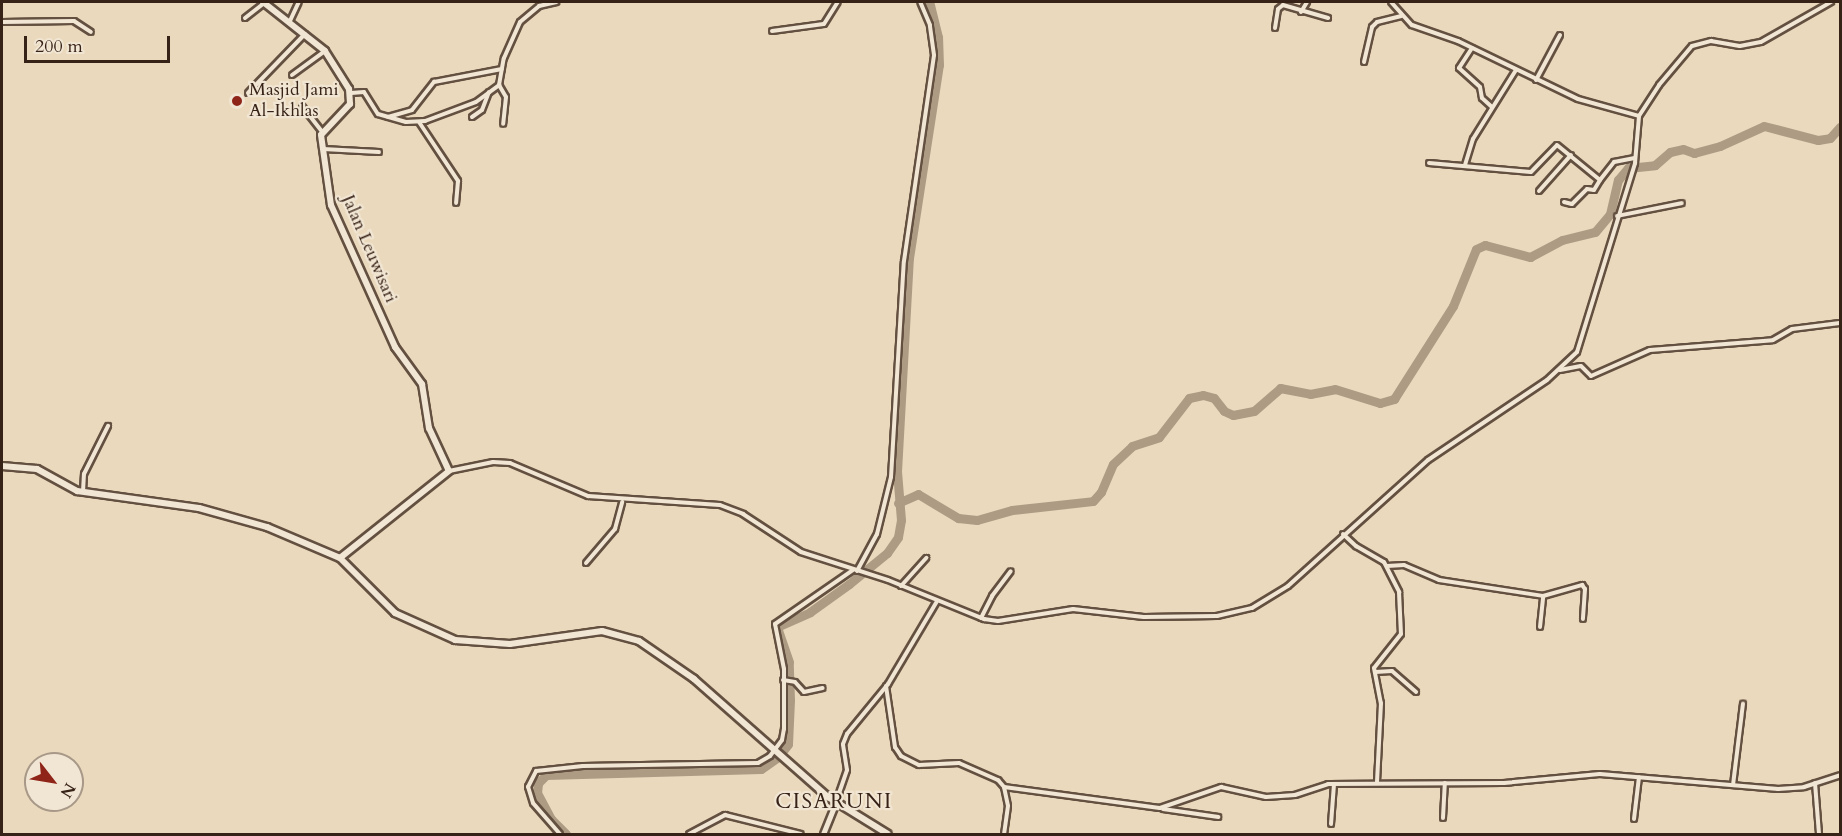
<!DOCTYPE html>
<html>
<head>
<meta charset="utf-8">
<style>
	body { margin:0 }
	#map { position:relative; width:1842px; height:836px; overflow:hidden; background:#ead9bc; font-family:Cardo,serif }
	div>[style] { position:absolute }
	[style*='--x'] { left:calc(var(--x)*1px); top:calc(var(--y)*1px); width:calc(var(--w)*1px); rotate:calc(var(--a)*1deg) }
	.river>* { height:9px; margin:-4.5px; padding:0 4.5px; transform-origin:4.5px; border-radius:4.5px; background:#ad9b84 }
	.roads { filter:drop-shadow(2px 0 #645040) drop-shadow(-2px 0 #645040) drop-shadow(0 2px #645040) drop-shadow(0 -2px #645040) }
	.minor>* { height:4px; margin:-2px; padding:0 2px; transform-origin:2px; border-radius:2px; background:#f1e6d3 }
	.tertiary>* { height:5px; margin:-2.5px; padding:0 2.5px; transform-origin:2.5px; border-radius:2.5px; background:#f1e6d3 }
	.secondary>* { height:6px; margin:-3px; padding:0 3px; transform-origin:3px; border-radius:3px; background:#f1e6d3 }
	.dots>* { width:16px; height:16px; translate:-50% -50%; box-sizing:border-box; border:3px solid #f1e6d3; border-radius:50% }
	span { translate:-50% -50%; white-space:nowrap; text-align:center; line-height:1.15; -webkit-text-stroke:4.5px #f1e6d3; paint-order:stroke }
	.poi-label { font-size:18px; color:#372217 }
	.left { translate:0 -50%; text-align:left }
	.street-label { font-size:18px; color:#372217 }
	.quarter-label { font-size:21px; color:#372217; letter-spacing:1.5px }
	.frame { position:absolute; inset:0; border:3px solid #372217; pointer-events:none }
	.north { position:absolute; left:24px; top:752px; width:60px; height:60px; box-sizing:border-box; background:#f1e6d3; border:2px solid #a79888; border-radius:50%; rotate:121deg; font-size:16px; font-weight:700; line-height:24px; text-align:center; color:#372217 }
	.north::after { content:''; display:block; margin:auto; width:21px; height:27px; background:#8f2418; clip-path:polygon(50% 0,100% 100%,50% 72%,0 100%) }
	.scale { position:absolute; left:24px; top:36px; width:146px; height:27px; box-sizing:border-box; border:3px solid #372217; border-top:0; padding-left:8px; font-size:18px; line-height:21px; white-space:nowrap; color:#372217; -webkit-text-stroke:4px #f1e6d3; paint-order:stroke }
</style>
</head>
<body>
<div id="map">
	<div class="river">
		<i style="--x:898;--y:503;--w:22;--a:-24"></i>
		<i style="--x:918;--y:494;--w:47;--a:31"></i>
		<i style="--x:958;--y:518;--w:19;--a:6"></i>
		<i style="--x:977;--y:520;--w:36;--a:-16"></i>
		<i style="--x:1012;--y:510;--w:81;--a:-6.3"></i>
		<i style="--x:1093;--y:501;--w:12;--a:-48"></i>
		<i style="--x:1101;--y:492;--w:30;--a:-67"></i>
		<i style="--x:1113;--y:464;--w:26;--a:-43"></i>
		<i style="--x:1132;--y:446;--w:28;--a:-18"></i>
		<i style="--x:1159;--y:437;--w:49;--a:-52.4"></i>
		<i style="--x:1189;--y:398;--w:14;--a:-12"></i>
		<i style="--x:1203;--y:395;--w:11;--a:15"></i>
		<i style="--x:1214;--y:398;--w:16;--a:52"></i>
		<i style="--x:1224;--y:411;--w:10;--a:24"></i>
		<i style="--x:1233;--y:415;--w:21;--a:-11"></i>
		<i style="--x:1254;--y:411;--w:35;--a:-41"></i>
		<i style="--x:1280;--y:388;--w:31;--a:11"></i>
		<i style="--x:1310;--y:394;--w:25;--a:-11"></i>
		<i style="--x:1335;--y:389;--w:47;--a:17.3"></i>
		<i style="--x:1380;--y:403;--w:15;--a:-16"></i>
		<i style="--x:1394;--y:399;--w:110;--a:-57.6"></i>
		<i style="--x:1453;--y:306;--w:61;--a:-68"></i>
		<i style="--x:1476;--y:249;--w:10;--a:-24"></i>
		<i style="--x:1485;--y:245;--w:47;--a:14.9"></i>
		<i style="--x:1530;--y:257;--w:36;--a:-28"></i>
		<i style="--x:1562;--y:240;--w:34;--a:-14"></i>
		<i style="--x:1595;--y:232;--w:23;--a:-50"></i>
		<i style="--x:1610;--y:214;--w:35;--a:-77"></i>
		<i style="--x:1618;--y:180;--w:16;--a:-50"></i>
		<i style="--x:1628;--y:168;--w:27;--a:-6"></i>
		<i style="--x:1655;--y:165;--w:20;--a:-41"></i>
		<i style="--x:1670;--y:152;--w:13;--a:-13"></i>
		<i style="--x:1683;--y:149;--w:12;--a:20"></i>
		<i style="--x:1694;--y:153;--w:27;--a:-15"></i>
		<i style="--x:1720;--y:146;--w:48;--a:-24.4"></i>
		<i style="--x:1764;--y:126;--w:56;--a:14.5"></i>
		<i style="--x:1818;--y:140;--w:12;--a:-9"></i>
		<i style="--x:1830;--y:138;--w:15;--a:-48"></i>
		<i style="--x:566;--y:834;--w:21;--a:-135"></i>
		<i style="--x:551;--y:819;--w:30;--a:-118"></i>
		<i style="--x:537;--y:793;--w:10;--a:-84"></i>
		<i style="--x:538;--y:783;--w:11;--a:-45"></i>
		<i style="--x:546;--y:775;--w:215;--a:-1.6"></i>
		<i style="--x:761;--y:769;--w:21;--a:-35"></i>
		<i style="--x:778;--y:757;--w:16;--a:-52"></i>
		<i style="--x:788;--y:744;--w:44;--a:-87.4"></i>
		<i style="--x:790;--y:700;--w:38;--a:-92"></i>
		<i style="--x:789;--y:662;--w:37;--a:-109"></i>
		<i style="--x:777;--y:627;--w:36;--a:-24"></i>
		<i style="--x:810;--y:612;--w:48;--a:-35.7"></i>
		<i style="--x:849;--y:584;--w:49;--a:-39.2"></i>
		<i style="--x:887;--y:553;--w:19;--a:-55"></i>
		<i style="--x:898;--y:537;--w:17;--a:-80"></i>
		<i style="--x:901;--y:520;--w:49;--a:-94.7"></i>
		<i style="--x:897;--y:471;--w:213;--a:-86.8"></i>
		<i style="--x:909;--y:258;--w:195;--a:-81.2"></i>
		<i style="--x:939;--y:65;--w:28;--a:-92"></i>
		<i style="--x:938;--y:37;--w:36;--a:-104"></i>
	</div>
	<div class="roads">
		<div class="minor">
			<i style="--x:1391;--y:2;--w:31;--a:48"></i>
			<i style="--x:1412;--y:25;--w:49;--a:19.2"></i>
			<i style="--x:1458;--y:41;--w:133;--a:25.8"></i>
			<i style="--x:1578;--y:99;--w:63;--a:15.6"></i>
			<i style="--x:1301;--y:12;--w:12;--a:-59"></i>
			<i style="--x:245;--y:18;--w:24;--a:-38"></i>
			<i style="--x:2;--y:22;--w:72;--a:-0.8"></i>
			<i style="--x:74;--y:21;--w:20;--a:33"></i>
			<i style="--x:289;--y:23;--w:23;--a:-65"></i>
			<i style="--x:1275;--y:28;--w:19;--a:-81"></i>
			<i style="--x:1278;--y:9;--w:6;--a:-39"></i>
			<i style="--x:1283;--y:5;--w:47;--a:16.1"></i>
			<i style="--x:772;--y:31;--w:52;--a:-7.7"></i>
			<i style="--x:824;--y:24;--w:26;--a:-58"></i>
			<i style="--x:1472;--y:48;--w:24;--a:123"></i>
			<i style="--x:1459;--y:68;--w:28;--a:42"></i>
			<i style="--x:1480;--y:87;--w:11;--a:80"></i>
			<i style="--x:1482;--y:98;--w:13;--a:42"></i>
			<i style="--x:1364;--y:62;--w:36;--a:-77"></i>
			<i style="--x:1372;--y:27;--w:7;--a:-45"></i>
			<i style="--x:1377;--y:22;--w:25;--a:-14"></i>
			<i style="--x:292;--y:75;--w:41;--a:-36"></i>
			<i style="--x:1536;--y:80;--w:51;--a:-61.9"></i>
			<i style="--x:499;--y:85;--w:14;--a:60"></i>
			<i style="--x:506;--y:97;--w:27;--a:96"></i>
			<i style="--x:248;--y:93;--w:82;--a:-46"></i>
			<i style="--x:351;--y:93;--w:13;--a:-4"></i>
			<i style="--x:364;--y:92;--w:26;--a:58"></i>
			<i style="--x:378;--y:114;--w:29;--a:16"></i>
			<i style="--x:406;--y:122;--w:19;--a:-3"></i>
			<i style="--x:425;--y:121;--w:54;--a:-20.4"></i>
			<i style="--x:476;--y:102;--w:29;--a:-36"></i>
			<i style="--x:499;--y:85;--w:27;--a:-80"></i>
			<i style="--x:504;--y:58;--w:39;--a:-66"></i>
			<i style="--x:520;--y:22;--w:25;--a:-40"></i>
			<i style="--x:539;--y:6;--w:18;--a:-13"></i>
			<i style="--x:302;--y:106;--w:33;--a:52"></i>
			<i style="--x:388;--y:117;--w:25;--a:-16"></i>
			<i style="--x:412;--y:110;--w:36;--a:-52"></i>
			<i style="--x:434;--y:82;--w:69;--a:-10.8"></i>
			<i style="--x:472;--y:117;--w:12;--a:-35"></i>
			<i style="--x:482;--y:110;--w:19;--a:-69"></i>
			<i style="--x:419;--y:122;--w:71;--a:56.5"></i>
			<i style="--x:458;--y:181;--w:22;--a:95"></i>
			<i style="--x:323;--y:149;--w:56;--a:3.1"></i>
			<i style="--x:1429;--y:163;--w:102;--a:5"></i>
			<i style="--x:1531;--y:172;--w:37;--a:-46"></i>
			<i style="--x:1557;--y:145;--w:55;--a:39.1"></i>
			<i style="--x:1600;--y:180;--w:23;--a:-52"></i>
			<i style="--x:1614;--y:162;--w:21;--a:-11"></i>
			<i style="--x:1465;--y:165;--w:27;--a:-73"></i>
			<i style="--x:1473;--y:139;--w:81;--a:-58.1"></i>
			<i style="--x:1539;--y:191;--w:48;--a:-48.4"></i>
			<i style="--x:1564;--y:202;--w:8;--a:14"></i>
			<i style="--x:1572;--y:204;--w:21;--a:-45"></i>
			<i style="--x:1587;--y:189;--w:7;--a:8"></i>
			<i style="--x:1594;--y:190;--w:12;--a:-59"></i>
			<i style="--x:1617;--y:216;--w:66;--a:-11.3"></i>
			<i style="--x:1560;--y:370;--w:21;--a:-11"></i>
			<i style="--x:1581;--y:366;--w:14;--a:45"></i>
			<i style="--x:1591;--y:376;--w:64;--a:-23.8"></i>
			<i style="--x:1650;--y:350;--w:123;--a:-4.6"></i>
			<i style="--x:1773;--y:340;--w:22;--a:-30"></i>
			<i style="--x:1792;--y:329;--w:48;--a:-7.1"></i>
			<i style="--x:449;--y:471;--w:45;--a:-11.6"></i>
			<i style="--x:493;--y:462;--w:17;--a:3"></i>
			<i style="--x:510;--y:463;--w:85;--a:22.9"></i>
			<i style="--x:588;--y:496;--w:132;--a:3.9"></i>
			<i style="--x:720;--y:505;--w:25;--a:21"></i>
			<i style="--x:743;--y:514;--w:69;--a:33.2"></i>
			<i style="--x:801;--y:552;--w:91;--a:17.8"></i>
			<i style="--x:888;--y:580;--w:104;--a:22.1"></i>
			<i style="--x:984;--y:619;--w:14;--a:8"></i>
			<i style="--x:998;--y:621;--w:76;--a:-9.1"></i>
			<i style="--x:1073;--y:609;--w:71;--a:6.4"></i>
			<i style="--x:1144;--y:617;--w:73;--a:-0.8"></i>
			<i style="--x:1217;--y:616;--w:36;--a:-13"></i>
			<i style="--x:1252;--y:608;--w:42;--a:-31.4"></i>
			<i style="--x:1288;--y:586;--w:188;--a:-42"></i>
			<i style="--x:1428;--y:460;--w:143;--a:-33.9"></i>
			<i style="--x:1547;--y:380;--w:41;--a:-43"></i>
			<i style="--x:1577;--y:352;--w:198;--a:-72.9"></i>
			<i style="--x:1635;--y:163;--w:47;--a:-85.1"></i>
			<i style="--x:1639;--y:116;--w:37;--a:-57"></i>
			<i style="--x:1659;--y:85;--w:51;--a:-49.8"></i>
			<i style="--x:1692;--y:46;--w:20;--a:-15"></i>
			<i style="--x:1711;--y:41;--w:29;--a:10"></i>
			<i style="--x:1740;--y:46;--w:21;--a:-11"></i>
			<i style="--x:1761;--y:42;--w:81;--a:-29.7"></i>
			<i style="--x:83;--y:492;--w:18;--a:-87"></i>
			<i style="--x:84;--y:474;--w:54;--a:-63.4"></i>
			<i style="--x:1343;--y:534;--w:18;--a:43"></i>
			<i style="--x:1356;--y:546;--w:32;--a:30"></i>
			<i style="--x:1384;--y:562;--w:34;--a:63"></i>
			<i style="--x:1399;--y:592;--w:42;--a:87.3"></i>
			<i style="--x:1401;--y:634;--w:43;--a:128.5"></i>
			<i style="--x:1374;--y:668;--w:36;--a:79"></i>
			<i style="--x:1381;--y:703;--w:79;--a:92.9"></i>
			<i style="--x:586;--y:563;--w:45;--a:-49.5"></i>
			<i style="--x:615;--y:529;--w:28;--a:-75"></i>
			<i style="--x:1387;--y:566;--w:17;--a:-3"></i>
			<i style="--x:1404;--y:565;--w:38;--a:23"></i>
			<i style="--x:1439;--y:580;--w:105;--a:8.7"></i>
			<i style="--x:1543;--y:596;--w:41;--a:-15.8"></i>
			<i style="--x:1582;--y:585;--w:5;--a:53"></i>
			<i style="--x:1585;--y:589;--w:30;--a:94"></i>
			<i style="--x:857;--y:571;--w:42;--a:-61.6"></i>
			<i style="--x:877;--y:534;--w:59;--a:-76.2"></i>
			<i style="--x:891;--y:477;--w:216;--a:-86.6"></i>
			<i style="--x:904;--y:261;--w:208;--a:-81.7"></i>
			<i style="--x:934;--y:55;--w:30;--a:-98"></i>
			<i style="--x:930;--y:25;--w:25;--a:-113"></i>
			<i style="--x:901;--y:586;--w:38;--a:-48"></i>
			<i style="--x:981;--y:618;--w:25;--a:-63"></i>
			<i style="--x:992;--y:596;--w:31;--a:-53"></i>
			<i style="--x:1540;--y:627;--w:31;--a:-84"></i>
			<i style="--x:1375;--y:672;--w:17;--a:-3"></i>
			<i style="--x:1392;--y:671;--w:32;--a:41"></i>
			<i style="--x:783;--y:680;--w:12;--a:9"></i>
			<i style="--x:795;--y:682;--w:13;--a:48"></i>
			<i style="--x:804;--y:692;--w:19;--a:-12"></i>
			<i style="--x:886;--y:686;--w:62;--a:81.6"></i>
			<i style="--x:895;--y:747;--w:11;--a:56"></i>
			<i style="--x:901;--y:756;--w:20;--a:27"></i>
			<i style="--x:919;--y:765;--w:40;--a:-2.9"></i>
			<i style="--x:959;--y:763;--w:43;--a:23.6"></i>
			<i style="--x:998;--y:780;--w:9;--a:49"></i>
			<i style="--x:1004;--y:787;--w:19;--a:78"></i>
			<i style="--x:1008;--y:806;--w:28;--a:98"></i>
			<i style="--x:1815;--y:783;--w:51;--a:85.5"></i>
			<i style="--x:1733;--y:785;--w:82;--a:-83"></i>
			<i style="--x:1004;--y:787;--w:157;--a:7.7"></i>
			<i style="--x:1160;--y:808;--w:65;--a:-19"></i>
			<i style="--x:1221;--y:787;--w:46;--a:12.5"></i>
			<i style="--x:1266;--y:797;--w:29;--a:-4"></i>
			<i style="--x:1295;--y:795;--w:35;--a:-18"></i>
			<i style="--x:1328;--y:784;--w:176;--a:-0.3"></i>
			<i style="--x:1504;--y:783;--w:96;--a:-5.4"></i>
			<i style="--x:1600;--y:774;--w:179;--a:4.8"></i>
			<i style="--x:1778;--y:789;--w:26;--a:-4"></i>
			<i style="--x:1804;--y:787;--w:38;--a:-18"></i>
			<i style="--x:836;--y:802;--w:34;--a:-71"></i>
			<i style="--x:847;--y:770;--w:26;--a:-99"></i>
			<i style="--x:843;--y:744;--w:11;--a:-68"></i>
			<i style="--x:847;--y:734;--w:65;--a:-50.6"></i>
			<i style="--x:888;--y:684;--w:96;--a:-59.4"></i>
			<i style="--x:1163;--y:809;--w:56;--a:8.3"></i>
			<i style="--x:1443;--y:818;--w:35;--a:-87"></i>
			<i style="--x:1634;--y:819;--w:42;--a:-83.2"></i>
			<i style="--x:1331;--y:824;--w:40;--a:-85.7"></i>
			<i style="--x:560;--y:834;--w:41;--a:-131.1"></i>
			<i style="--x:533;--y:803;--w:17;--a:-107"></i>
			<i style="--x:528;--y:787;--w:18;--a:-63"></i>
			<i style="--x:536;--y:771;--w:47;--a:-6.1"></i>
			<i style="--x:583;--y:766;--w:175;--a:-1"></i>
			<i style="--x:758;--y:763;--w:14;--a:-30"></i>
			<i style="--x:770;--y:756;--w:20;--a:-53"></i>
			<i style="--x:782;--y:740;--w:11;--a:-80"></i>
			<i style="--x:784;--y:729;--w:60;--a:-90"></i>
			<i style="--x:784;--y:669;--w:46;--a:-101.3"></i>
			<i style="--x:775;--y:624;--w:95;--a:-34.7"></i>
			<i style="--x:689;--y:834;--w:41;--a:-27.8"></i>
			<i style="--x:725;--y:815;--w:78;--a:14"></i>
		</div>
		<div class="tertiary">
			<i style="--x:823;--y:834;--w:35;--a:-68"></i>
		</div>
		<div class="secondary">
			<i style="--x:263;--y:2;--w:79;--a:38.3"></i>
			<i style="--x:325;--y:51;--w:45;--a:57.7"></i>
			<i style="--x:349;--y:89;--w:15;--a:86"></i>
			<i style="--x:350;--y:104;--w:42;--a:133.1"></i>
			<i style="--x:321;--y:135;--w:71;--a:81.9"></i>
			<i style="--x:331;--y:205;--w:156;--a:65.7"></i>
			<i style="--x:395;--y:347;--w:46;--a:53.9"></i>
			<i style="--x:422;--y:384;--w:45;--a:81"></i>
			<i style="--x:429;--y:428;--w:47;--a:65.1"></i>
			<i style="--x:449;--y:471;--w:139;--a:141.4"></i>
			<i style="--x:2;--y:466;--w:35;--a:5"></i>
			<i style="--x:37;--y:469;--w:46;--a:28.8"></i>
			<i style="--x:77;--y:491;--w:123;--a:7.9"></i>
			<i style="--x:199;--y:508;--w:71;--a:15.6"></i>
			<i style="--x:267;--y:527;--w:79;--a:23"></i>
			<i style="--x:340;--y:558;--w:78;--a:45"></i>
			<i style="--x:395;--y:613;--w:66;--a:24.2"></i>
			<i style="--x:455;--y:640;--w:55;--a:4.2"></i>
			<i style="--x:510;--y:644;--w:93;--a:-8"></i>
			<i style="--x:602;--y:631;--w:38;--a:15"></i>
			<i style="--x:639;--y:641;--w:67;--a:34.6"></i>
			<i style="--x:694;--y:679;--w:179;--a:41.4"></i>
			<i style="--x:828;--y:797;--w:70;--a:31.7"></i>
		</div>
	</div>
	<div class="dots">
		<i style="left:237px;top:101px;background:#8f2418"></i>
	</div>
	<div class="poi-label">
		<span class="left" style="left:249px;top:101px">Masjid Jami<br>Al-Ikhlas</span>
	</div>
	<div class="street-label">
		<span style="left:369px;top:249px;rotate:67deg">Jalan Leuwisari</span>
	</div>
	<div class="quarter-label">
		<span style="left:834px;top:802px">CISARUNI</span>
	</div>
	<div class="frame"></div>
	<div class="north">N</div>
	<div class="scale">200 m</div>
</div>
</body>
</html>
